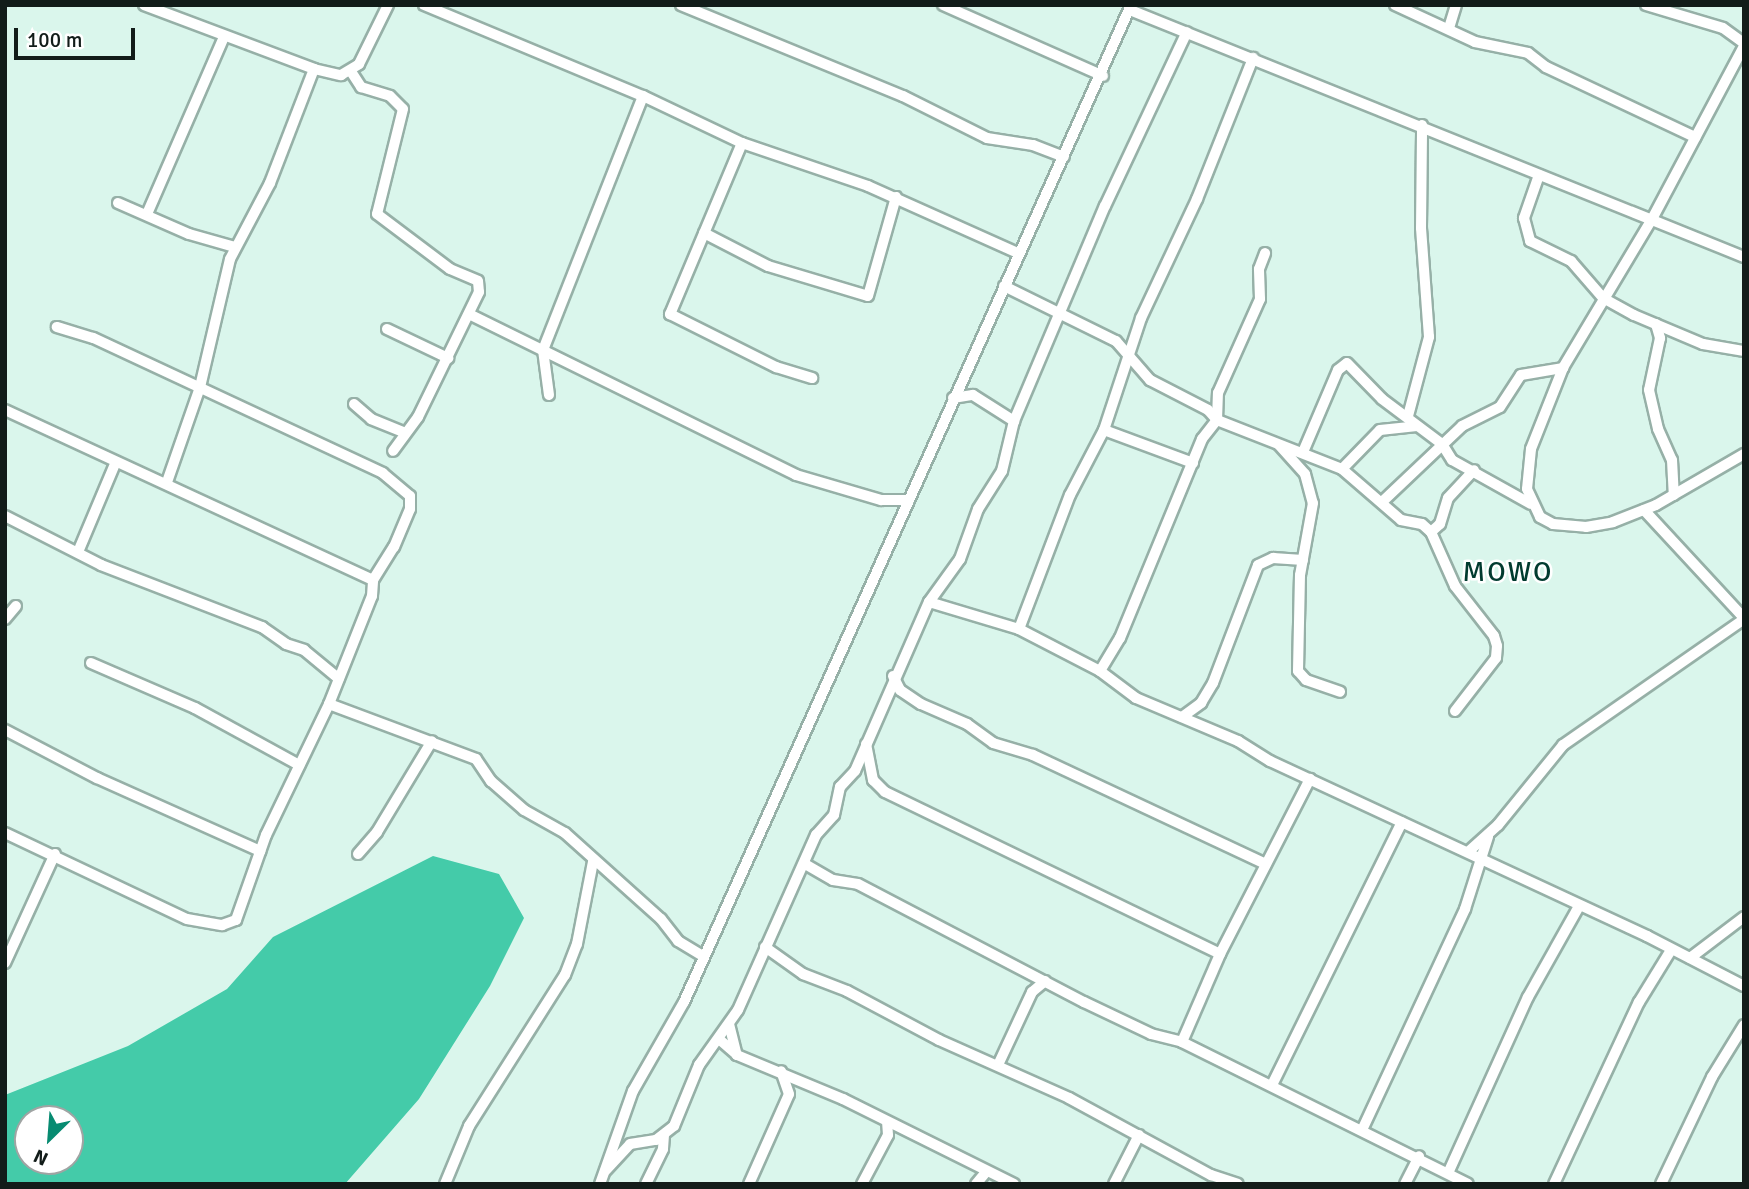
<!DOCTYPE html>
<html>
<head>
<meta charset="utf-8">
<style>
	body { margin:0 }
	#map { position:relative; width:1749px; height:1189px; overflow:hidden; background:#daf6ec; font-family:Signika,sans-serif }
	div>[style] { position:absolute }
	[style*='--x'] { left:calc(var(--x)*1px); top:calc(var(--y)*1px); width:calc(var(--w)*1px); rotate:calc(var(--a)*1deg) }
	.forest>* { inset:0; background:#44cba9 }
	.roads { filter:drop-shadow(2px 0 #96b0a7) drop-shadow(-2px 0 #96b0a7) drop-shadow(0 2px #96b0a7) drop-shadow(0 -2px #96b0a7) }
	.minor>* { height:10px; margin:-5px; padding:0 5px; transform-origin:5px; border-radius:5px; background:#fff }
	span { translate:-50% -50%; white-space:nowrap; text-align:center; line-height:1.15; -webkit-text-stroke:5px #fff; paint-order:stroke }
	.quarter-label { font-size:28px; color:#013b2f; letter-spacing:2px }
	.frame { position:absolute; inset:0; border:7px solid #121c19; pointer-events:none }
	.north { position:absolute; left:14px; top:1105px; width:70px; height:70px; box-sizing:border-box; background:#fff; border:2px solid #a0a4a3; border-radius:50%; rotate:205deg; font-size:19px; font-weight:700; line-height:28px; text-align:center; color:#121c19 }
	.north::after { content:''; display:block; margin:auto; width:24px; height:32px; background:#078b71; clip-path:polygon(50% 0,100% 100%,50% 72%,0 100%) }
	.scale { position:absolute; left:14px; top:28px; width:121px; height:32px; box-sizing:border-box; border:4px solid #121c19; border-top:0; padding-left:9px; font-size:21px; line-height:24px; white-space:nowrap; color:#121c19; -webkit-text-stroke:5px #fff; paint-order:stroke }
</style>
</head>
<body>
<div id="map">
	<div class="forest">
		<i style="clip-path:polygon(evenodd,433px 856px,499px 874px,524px 918px,490px 986px,419px 1099px,345px 1184px,5px 1184px,5px 1095px,128px 1046px,227px 989px,273px 937px,433px 856px,28px 1119px,70px 1119px,70px 1161px,28px 1161px,28px 1119px)"></i>
	</div>
	<div class="roads">
		<div class="minor">
			<i style="--x:144;--y:5;--w:182;--a:20.6"></i>
			<i style="--x:314;--y:69;--w:28;--a:13"></i>
			<i style="--x:341;--y:75;--w:21;--a:-31"></i>
			<i style="--x:359;--y:64;--w:66;--a:-63.8"></i>
			<i style="--x:424;--y:5;--w:237;--a:22.6"></i>
			<i style="--x:643;--y:96;--w:110;--a:25.4"></i>
			<i style="--x:742;--y:143;--w:133;--a:18.8"></i>
			<i style="--x:868;--y:186;--w:164;--a:24.1"></i>
			<i style="--x:681;--y:5;--w:240;--a:22.3"></i>
			<i style="--x:903;--y:96;--w:94;--a:26.6"></i>
			<i style="--x:987;--y:138;--w:47;--a:8.7"></i>
			<i style="--x:1033;--y:145;--w:33;--a:21"></i>
			<i style="--x:943;--y:5;--w:175;--a:23.9"></i>
			<i style="--x:1395;--y:5;--w:88;--a:24.8"></i>
			<i style="--x:1475;--y:42;--w:54;--a:11.7"></i>
			<i style="--x:1528;--y:53;--w:23;--a:38"></i>
			<i style="--x:1546;--y:67;--w:165;--a:25.2"></i>
			<i style="--x:1646;--y:5;--w:80;--a:16.6"></i>
			<i style="--x:1723;--y:28;--w:26;--a:36"></i>
			<i style="--x:1130;--y:10;--w:662;--a:21.91"></i>
			<i style="--x:1449;--y:28;--w:24;--a:-73"></i>
			<i style="--x:1744;--y:46;--w:196;--a:118"></i>
			<i style="--x:1652;--y:219;--w:174;--a:120.9"></i>
			<i style="--x:1563;--y:368;--w:87;--a:111.6"></i>
			<i style="--x:1531;--y:449;--w:40;--a:95.7"></i>
			<i style="--x:1527;--y:489;--w:31;--a:65"></i>
			<i style="--x:1540;--y:517;--w:15;--a:28"></i>
			<i style="--x:1553;--y:524;--w:33;--a:5"></i>
			<i style="--x:1586;--y:527;--w:27;--a:-10"></i>
			<i style="--x:1613;--y:522;--w:46;--a:-21.6"></i>
			<i style="--x:1656;--y:505;--w:102;--a:-30.1"></i>
			<i style="--x:352;--y:73;--w:17;--a:57"></i>
			<i style="--x:361;--y:87;--w:30;--a:17"></i>
			<i style="--x:390;--y:96;--w:18;--a:45"></i>
			<i style="--x:403;--y:109;--w:108;--a:103.9"></i>
			<i style="--x:377;--y:214;--w:91;--a:37"></i>
			<i style="--x:450;--y:269;--w:30;--a:23"></i>
			<i style="--x:478;--y:281;--w:11;--a:85"></i>
			<i style="--x:479;--y:292;--w:139;--a:116"></i>
			<i style="--x:418;--y:417;--w:42;--a:126.3"></i>
			<i style="--x:742;--y:143;--w:186;--a:112.8"></i>
			<i style="--x:670;--y:314;--w:119;--a:26.6"></i>
			<i style="--x:776;--y:367;--w:38;--a:17"></i>
			<i style="--x:1539;--y:175;--w:46;--a:109.2"></i>
			<i style="--x:1524;--y:218;--w:24;--a:75"></i>
			<i style="--x:1530;--y:241;--w:46;--a:26"></i>
			<i style="--x:1571;--y:261;--w:49;--a:49.1"></i>
			<i style="--x:1603;--y:298;--w:35;--a:29"></i>
			<i style="--x:1634;--y:315;--w:75;--a:22.8"></i>
			<i style="--x:1703;--y:344;--w:42;--a:9.7"></i>
			<i style="--x:118;--y:203;--w:77;--a:23.6"></i>
			<i style="--x:189;--y:234;--w:48;--a:15.8"></i>
			<i style="--x:147;--y:214;--w:193;--a:-66.5"></i>
			<i style="--x:704;--y:233;--w:72;--a:27.3"></i>
			<i style="--x:768;--y:266;--w:104;--a:16.7"></i>
			<i style="--x:868;--y:296;--w:103;--a:-74.2"></i>
			<i style="--x:1004;--y:286;--w:125;--a:26.2"></i>
			<i style="--x:1116;--y:341;--w:52;--a:48.9"></i>
			<i style="--x:1150;--y:380;--w:65;--a:27.3"></i>
			<i style="--x:1208;--y:410;--w:13;--a:48"></i>
			<i style="--x:1217;--y:420;--w:134;--a:21.4"></i>
			<i style="--x:1342;--y:469;--w:78;--a:40.8"></i>
			<i style="--x:1401;--y:520;--w:21;--a:11"></i>
			<i style="--x:1422;--y:524;--w:12;--a:42"></i>
			<i style="--x:1431;--y:532;--w:59;--a:66"></i>
			<i style="--x:1455;--y:586;--w:63;--a:52"></i>
			<i style="--x:1494;--y:636;--w:10;--a:73"></i>
			<i style="--x:1497;--y:646;--w:12;--a:95"></i>
			<i style="--x:1496;--y:658;--w:67;--a:127.7"></i>
			<i style="--x:471;--y:315;--w:362;--a:26.2"></i>
			<i style="--x:796;--y:475;--w:89;--a:16.4"></i>
			<i style="--x:881;--y:500;--w:28;--a:0"></i>
			<i style="--x:1656;--y:324;--w:15;--a:74"></i>
			<i style="--x:1660;--y:338;--w:53;--a:101.9"></i>
			<i style="--x:1649;--y:390;--w:40;--a:77"></i>
			<i style="--x:1658;--y:429;--w:34;--a:66"></i>
			<i style="--x:1672;--y:460;--w:35;--a:87"></i>
			<i style="--x:387;--y:329;--w:68;--a:25.4"></i>
			<i style="--x:549;--y:395;--w:45;--a:-97.6"></i>
			<i style="--x:543;--y:350;--w:273;--a:-68.5"></i>
			<i style="--x:953;--y:398;--w:20;--a:-9"></i>
			<i style="--x:973;--y:395;--w:49;--a:32.4"></i>
			<i style="--x:354;--y:404;--w:23;--a:41"></i>
			<i style="--x:371;--y:419;--w:35;--a:22"></i>
			<i style="--x:5;--y:410;--w:405;--a:24.8"></i>
			<i style="--x:1408;--y:416;--w:82;--a:-75.1"></i>
			<i style="--x:1429;--y:337;--w:109;--a:-94.2"></i>
			<i style="--x:1421;--y:228;--w:103;--a:-89.4"></i>
			<i style="--x:1104;--y:430;--w:95;--a:20.3"></i>
			<i style="--x:1279;--y:445;--w:39;--a:48"></i>
			<i style="--x:1305;--y:474;--w:30;--a:75"></i>
			<i style="--x:1313;--y:503;--w:73;--a:100.2"></i>
			<i style="--x:1300;--y:575;--w:96;--a:91.2"></i>
			<i style="--x:1298;--y:671;--w:12;--a:48"></i>
			<i style="--x:1306;--y:680;--w:36;--a:19"></i>
			<i style="--x:1303;--y:452;--w:89;--a:-66.9"></i>
			<i style="--x:1338;--y:370;--w:11;--a:-38"></i>
			<i style="--x:1347;--y:363;--w:50;--a:45.8"></i>
			<i style="--x:1382;--y:399;--w:75;--a:36.9"></i>
			<i style="--x:1442;--y:444;--w:19;--a:58"></i>
			<i style="--x:1452;--y:460;--w:90;--a:29.1"></i>
			<i style="--x:1342;--y:469;--w:54;--a:-45.7"></i>
			<i style="--x:1380;--y:430;--w:37;--a:-6"></i>
			<i style="--x:167;--y:482;--w:101;--a:-70.8"></i>
			<i style="--x:200;--y:387;--w:131;--a:-76.8"></i>
			<i style="--x:230;--y:259;--w:86;--a:-62.2"></i>
			<i style="--x:270;--y:183;--w:122;--a:-68.9"></i>
			<i style="--x:1382;--y:502;--w:110;--a:-43.5"></i>
			<i style="--x:1462;--y:426;--w:42;--a:-26.6"></i>
			<i style="--x:1500;--y:407;--w:38;--a:-57"></i>
			<i style="--x:1521;--y:375;--w:43;--a:-9.5"></i>
			<i style="--x:1644;--y:510;--w:147;--a:47.2"></i>
			<i style="--x:5;--y:516;--w:108;--a:27"></i>
			<i style="--x:101;--y:565;--w:173;--a:21.1"></i>
			<i style="--x:262;--y:627;--w:29;--a:35"></i>
			<i style="--x:286;--y:644;--w:19;--a:18"></i>
			<i style="--x:304;--y:650;--w:45;--a:39.6"></i>
			<i style="--x:1431;--y:532;--w:12;--a:-42"></i>
			<i style="--x:1440;--y:524;--w:27;--a:-73"></i>
			<i style="--x:1448;--y:498;--w:38;--a:-47"></i>
			<i style="--x:78;--y:552;--w:95;--a:-67.2"></i>
			<i style="--x:929;--y:602;--w:94;--a:16.7"></i>
			<i style="--x:1019;--y:629;--w:91;--a:27.4"></i>
			<i style="--x:1100;--y:671;--w:45;--a:36.9"></i>
			<i style="--x:1136;--y:698;--w:111;--a:22.9"></i>
			<i style="--x:1238;--y:741;--w:38;--a:32"></i>
			<i style="--x:1270;--y:761;--w:416;--a:24.9"></i>
			<i style="--x:1647;--y:936;--w:109;--a:27.3"></i>
			<i style="--x:5;--y:619;--w:17;--a:-50"></i>
			<i style="--x:1019;--y:629;--w:143;--a:-69.2"></i>
			<i style="--x:1070;--y:495;--w:73;--a:-62.4"></i>
			<i style="--x:1104;--y:430;--w:118;--a:-71.7"></i>
			<i style="--x:1141;--y:318;--w:132;--a:-64.8"></i>
			<i style="--x:1197;--y:199;--w:152;--a:-68.3"></i>
			<i style="--x:91;--y:663;--w:113;--a:23.4"></i>
			<i style="--x:195;--y:708;--w:119;--a:28.7"></i>
			<i style="--x:1100;--y:671;--w:39;--a:-59"></i>
			<i style="--x:1120;--y:638;--w:215;--a:-67.6"></i>
			<i style="--x:1202;--y:439;--w:24;--a:-52"></i>
			<i style="--x:1217;--y:420;--w:27;--a:-88"></i>
			<i style="--x:1218;--y:393;--w:103;--a:-65.9"></i>
			<i style="--x:1260;--y:299;--w:30;--a:-92"></i>
			<i style="--x:1259;--y:269;--w:17;--a:-69"></i>
			<i style="--x:893;--y:676;--w:16;--a:63"></i>
			<i style="--x:900;--y:690;--w:25;--a:34"></i>
			<i style="--x:921;--y:704;--w:50;--a:23.5"></i>
			<i style="--x:967;--y:724;--w:32;--a:36"></i>
			<i style="--x:993;--y:743;--w:42;--a:16.7"></i>
			<i style="--x:1033;--y:755;--w:257;--a:25.1"></i>
			<i style="--x:329;--y:704;--w:157;--a:20.5"></i>
			<i style="--x:476;--y:759;--w:27;--a:56"></i>
			<i style="--x:491;--y:781;--w:44;--a:41.3"></i>
			<i style="--x:524;--y:810;--w:47;--a:29.3"></i>
			<i style="--x:565;--y:833;--w:129;--a:41.9"></i>
			<i style="--x:661;--y:919;--w:28;--a:52"></i>
			<i style="--x:678;--y:941;--w:29;--a:31"></i>
			<i style="--x:1182;--y:717;--w:24;--a:-36"></i>
			<i style="--x:1201;--y:703;--w:23;--a:-59"></i>
			<i style="--x:1213;--y:683;--w:126;--a:-69.1"></i>
			<i style="--x:1258;--y:565;--w:17;--a:-25"></i>
			<i style="--x:1273;--y:558;--w:30;--a:4"></i>
			<i style="--x:5;--y:730;--w:104;--a:27.6"></i>
			<i style="--x:97;--y:778;--w:179;--a:24.1"></i>
			<i style="--x:866;--y:744;--w:37;--a:79"></i>
			<i style="--x:873;--y:780;--w:17;--a:45"></i>
			<i style="--x:885;--y:792;--w:372;--a:25.8"></i>
			<i style="--x:5;--y:833;--w:201;--a:25.3"></i>
			<i style="--x:187;--y:919;--w:36;--a:10"></i>
			<i style="--x:222;--y:925;--w:15;--a:-20"></i>
			<i style="--x:236;--y:920;--w:90;--a:-70.6"></i>
			<i style="--x:266;--y:835;--w:145;--a:-64.3"></i>
			<i style="--x:329;--y:704;--w:116;--a:-68.3"></i>
			<i style="--x:372;--y:596;--w:16;--a:-86"></i>
			<i style="--x:373;--y:580;--w:39;--a:-58"></i>
			<i style="--x:394;--y:547;--w:41;--a:-67.2"></i>
			<i style="--x:410;--y:509;--w:13;--a:-90"></i>
			<i style="--x:410;--y:496;--w:35;--a:-140"></i>
			<i style="--x:383;--y:473;--w:320;--a:-155"></i>
			<i style="--x:93;--y:338;--w:38;--a:-163"></i>
			<i style="--x:1468;--y:852;--w:40;--a:-42"></i>
			<i style="--x:1498;--y:825;--w:103;--a:-50.9"></i>
			<i style="--x:1563;--y:745;--w:221;--a:-34.8"></i>
			<i style="--x:358;--y:854;--w:29;--a:-49"></i>
			<i style="--x:377;--y:832;--w:106;--a:-58.9"></i>
			<i style="--x:805;--y:864;--w:32;--a:30"></i>
			<i style="--x:833;--y:880;--w:25;--a:9"></i>
			<i style="--x:858;--y:884;--w:255;--a:27.6"></i>
			<i style="--x:1084;--y:1002;--w:74;--a:25.5"></i>
			<i style="--x:1151;--y:1034;--w:32;--a:14"></i>
			<i style="--x:1182;--y:1042;--w:319;--a:26.4"></i>
			<i style="--x:765;--y:947;--w:47;--a:35.4"></i>
			<i style="--x:803;--y:974;--w:47;--a:21.1"></i>
			<i style="--x:847;--y:991;--w:104;--a:28"></i>
			<i style="--x:939;--y:1040;--w:142;--a:24"></i>
			<i style="--x:1069;--y:1098;--w:162;--a:28.5"></i>
			<i style="--x:1211;--y:1175;--w:28;--a:18"></i>
			<i style="--x:1690;--y:958;--w:68;--a:-37.2"></i>
			<i style="--x:5;--y:963;--w:120;--a:-65.4"></i>
			<i style="--x:729;--y:1024;--w:32;--a:76"></i>
			<i style="--x:720;--y:1040;--w:23;--a:41"></i>
			<i style="--x:737;--y:1055;--w:115;--a:22.5"></i>
			<i style="--x:843;--y:1099;--w:191;--a:26.4"></i>
			<i style="--x:1182;--y:1042;--w:96;--a:-66.6"></i>
			<i style="--x:1220;--y:954;--w:197;--a:-62.8"></i>
			<i style="--x:998;--y:1065;--w:81;--a:-65"></i>
			<i style="--x:1032;--y:992;--w:17;--a:-40"></i>
			<i style="--x:1272;--y:1085;--w:293;--a:-63.7"></i>
			<i style="--x:1363;--y:1128;--w:242;--a:-65"></i>
			<i style="--x:1465;--y:909;--w:76;--a:-72.3"></i>
			<i style="--x:606;--y:1170;--w:35;--a:-47"></i>
			<i style="--x:630;--y:1144;--w:26;--a:-9"></i>
			<i style="--x:656;--y:1140;--w:23;--a:-38"></i>
			<i style="--x:674;--y:1126;--w:66;--a:-67.7"></i>
			<i style="--x:699;--y:1065;--w:67;--a:-54.7"></i>
			<i style="--x:738;--y:1010;--w:192;--a:-66"></i>
			<i style="--x:816;--y:835;--w:27;--a:-48"></i>
			<i style="--x:834;--y:815;--w:29;--a:-78"></i>
			<i style="--x:840;--y:787;--w:22;--a:-47"></i>
			<i style="--x:855;--y:771;--w:184;--a:-66.4"></i>
			<i style="--x:929;--y:602;--w:53;--a:-54.2"></i>
			<i style="--x:960;--y:559;--w:53;--a:-70.2"></i>
			<i style="--x:978;--y:509;--w:45;--a:-57.7"></i>
			<i style="--x:1002;--y:471;--w:51;--a:-76.5"></i>
			<i style="--x:1014;--y:421;--w:233;--a:-67.1"></i>
			<i style="--x:1105;--y:206;--w:192;--a:-64.8"></i>
			<i style="--x:1449;--y:1171;--w:191;--a:-65.6"></i>
			<i style="--x:1528;--y:997;--w:102;--a:-60.7"></i>
			<i style="--x:445;--y:1184;--w:63;--a:-67.5"></i>
			<i style="--x:469;--y:1126;--w:179;--a:-57.6"></i>
			<i style="--x:565;--y:975;--w:33;--a:-69"></i>
			<i style="--x:577;--y:944;--w:84;--a:-79"></i>
			<i style="--x:600;--y:1184;--w:99;--a:-70.5"></i>
			<i style="--x:633;--y:1091;--w:103;--a:-60.2"></i>
			<i style="--x:684;--y:1002;--w:1093;--a:-65.85"></i>
			<i style="--x:646;--y:1184;--w:39;--a:-64"></i>
			<i style="--x:663;--y:1149;--w:14;--a:-86"></i>
			<i style="--x:749;--y:1184;--w:98;--a:-66"></i>
			<i style="--x:789;--y:1094;--w:24;--a:-109"></i>
			<i style="--x:862;--y:1184;--w:55;--a:-62"></i>
			<i style="--x:888;--y:1135;--w:13;--a:-94"></i>
			<i style="--x:976;--y:1184;--w:16;--a:-50"></i>
			<i style="--x:1114;--y:1184;--w:55;--a:-63"></i>
			<i style="--x:1405;--y:1184;--w:31;--a:-63"></i>
			<i style="--x:1554;--y:1184;--w:201;--a:-65"></i>
			<i style="--x:1639;--y:1002;--w:61;--a:-58.4"></i>
			<i style="--x:1661;--y:1184;--w:119;--a:-64.5"></i>
			<i style="--x:1712;--y:1077;--w:61;--a:-58.4"></i>
		</div>
	</div>
	<div class="quarter-label">
		<span style="left:1508px;top:572px">MOWO</span>
	</div>
	<div class="frame"></div>
	<div class="north">N</div>
	<div class="scale">100 m</div>
</div>
</body>
</html>
